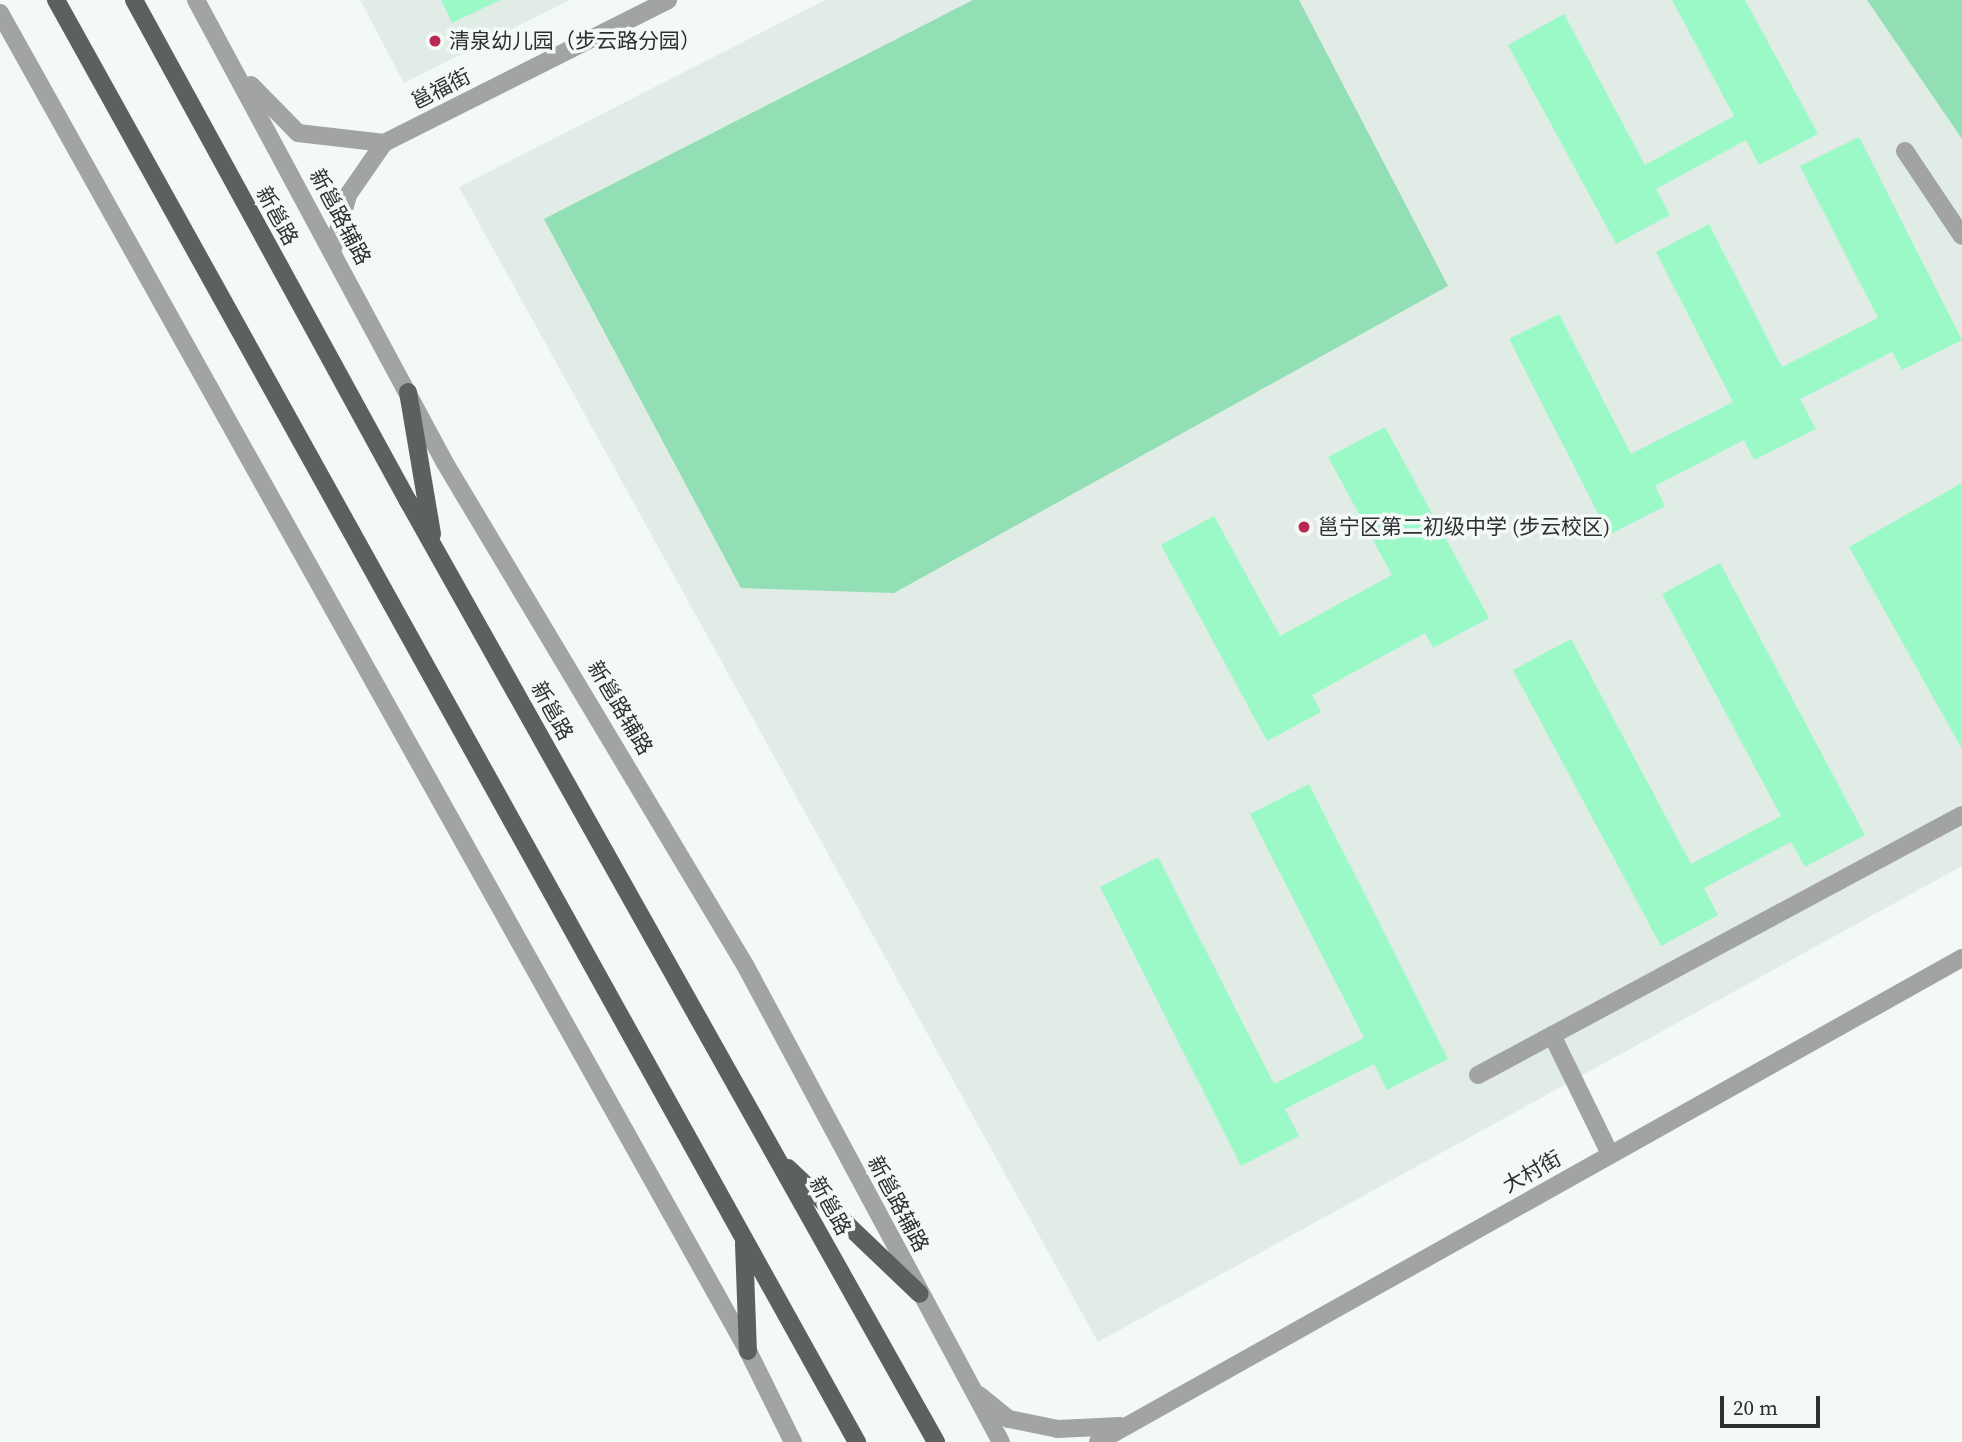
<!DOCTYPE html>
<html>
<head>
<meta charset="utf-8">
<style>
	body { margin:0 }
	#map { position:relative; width:1962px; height:1442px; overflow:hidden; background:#f3f9f6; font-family:"Source Serif 4","Noto Sans SC",serif }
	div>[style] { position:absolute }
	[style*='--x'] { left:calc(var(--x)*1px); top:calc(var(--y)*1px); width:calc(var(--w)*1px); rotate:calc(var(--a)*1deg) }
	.built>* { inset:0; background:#e0ece5 }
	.green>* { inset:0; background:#92deb5 }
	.building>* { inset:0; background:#9bf9c7 }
	.minor>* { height:18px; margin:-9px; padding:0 9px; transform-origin:9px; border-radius:9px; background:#a2a4a3 }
	.major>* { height:18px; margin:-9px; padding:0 9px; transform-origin:9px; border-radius:9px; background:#5d615e }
	.dots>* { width:19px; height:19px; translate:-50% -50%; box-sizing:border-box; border:4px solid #f3f9f6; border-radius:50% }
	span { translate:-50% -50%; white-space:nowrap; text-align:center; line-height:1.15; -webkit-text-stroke:7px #f3f9f6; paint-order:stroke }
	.poi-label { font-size:21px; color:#2e302f }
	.left { translate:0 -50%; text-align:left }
	.street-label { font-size:21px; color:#2e302f }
	.scale { position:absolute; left:1720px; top:1396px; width:100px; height:32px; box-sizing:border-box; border:4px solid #2e302f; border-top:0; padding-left:9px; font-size:21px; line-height:24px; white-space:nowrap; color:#2e302f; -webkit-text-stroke:5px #f3f9f6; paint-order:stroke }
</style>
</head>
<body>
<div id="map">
	<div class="built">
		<i style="clip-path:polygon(360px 0,570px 0,404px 83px)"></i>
		<i style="clip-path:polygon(825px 0,1867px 0,1962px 139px,1962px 866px,1098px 1342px,459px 187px)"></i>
	</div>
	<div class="green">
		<i style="clip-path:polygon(973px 0,1299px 0,1448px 286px,894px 593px,741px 588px,544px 219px)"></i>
		<i style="clip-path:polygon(1867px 0,1962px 0,1962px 139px)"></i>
	</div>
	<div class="building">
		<i style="clip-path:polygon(441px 0,500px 0,452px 23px)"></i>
		<i style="clip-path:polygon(1672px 0,1745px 0,1818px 134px,1759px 165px,1746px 140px,1656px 189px,1670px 215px,1616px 244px,1508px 45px,1564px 14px,1645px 165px,1734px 116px)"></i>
		<i style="clip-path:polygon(1859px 137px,1962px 340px,1902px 370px,1892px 352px,1800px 399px,1816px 429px,1754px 460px,1744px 440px,1655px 486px,1665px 506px,1609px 535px,1509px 339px,1559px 314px,1631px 454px,1733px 402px,1656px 252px,1709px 224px,1782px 367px,1878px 318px,1800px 166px)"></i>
		<i style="clip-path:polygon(1385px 427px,1489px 618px,1433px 648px,1425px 633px,1312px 695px,1321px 712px,1267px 741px,1161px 545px,1214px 516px,1280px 636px,1392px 575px,1328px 457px)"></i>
		<i style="clip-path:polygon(1962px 483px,1962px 749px,1849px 547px)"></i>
		<i style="clip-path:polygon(1720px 563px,1865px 835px,1805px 867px,1791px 842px,1704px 888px,1718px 915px,1661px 946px,1513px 670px,1571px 639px,1691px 864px,1781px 816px,1662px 594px)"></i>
		<i style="clip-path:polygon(1309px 784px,1448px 1059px,1387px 1090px,1374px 1064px,1285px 1109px,1299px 1136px,1241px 1166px,1100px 887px,1158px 857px,1274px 1084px,1364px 1038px,1250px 814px)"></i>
	</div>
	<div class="minor">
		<i style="--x:196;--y:0;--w:526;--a:61.73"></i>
		<i style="--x:445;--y:463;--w:585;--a:59.14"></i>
		<i style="--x:745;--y:965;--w:541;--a:61.78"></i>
		<i style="--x:0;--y:13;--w:1533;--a:60.79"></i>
		<i style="--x:748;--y:1351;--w:102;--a:63.7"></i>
		<i style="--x:251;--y:85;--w:67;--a:45.6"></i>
		<i style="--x:298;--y:133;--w:87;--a:6.6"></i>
		<i style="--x:1905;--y:151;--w:102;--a:56.2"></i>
		<i style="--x:332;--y:252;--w:59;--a:-74.3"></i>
		<i style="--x:348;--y:195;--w:63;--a:-55.3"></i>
		<i style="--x:384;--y:143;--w:318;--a:-26.7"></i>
		<i style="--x:1552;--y:1035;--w:132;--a:64"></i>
		<i style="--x:1478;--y:1075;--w:549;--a:-28.24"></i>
		<i style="--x:979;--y:1395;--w:38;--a:39"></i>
		<i style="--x:1009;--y:1419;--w:50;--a:11.5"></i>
		<i style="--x:1058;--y:1429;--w:62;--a:-2.8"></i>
		<i style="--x:1098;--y:1442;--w:990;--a:-29.26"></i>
	</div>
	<div class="major">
		<i style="--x:56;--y:0;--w:1650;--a:60.95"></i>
		<i style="--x:134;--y:0;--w:571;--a:61.33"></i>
		<i style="--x:408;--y:501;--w:1079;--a:60.7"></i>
		<i style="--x:408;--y:392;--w:144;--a:80.4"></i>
		<i style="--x:788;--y:1168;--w:182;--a:43.7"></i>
		<i style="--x:744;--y:1244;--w:107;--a:87.9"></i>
	</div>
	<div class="dots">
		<i style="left:435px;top:41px;background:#b92952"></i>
		<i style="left:1304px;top:527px;background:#b92952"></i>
	</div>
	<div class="poi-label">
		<span class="left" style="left:449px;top:41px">清泉幼儿园（步云路分园）</span>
		<span class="left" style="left:1318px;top:527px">邕宁区第二初级中学 (步云校区)</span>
	</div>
	<div class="street-label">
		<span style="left:441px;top:89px;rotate:-27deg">邕福街</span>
		<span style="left:277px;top:216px;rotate:61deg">新邕路</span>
		<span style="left:340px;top:217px;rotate:62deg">新邕路辅路</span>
		<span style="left:620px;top:708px;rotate:59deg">新邕路辅路</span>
		<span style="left:552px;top:711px;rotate:61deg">新邕路</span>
		<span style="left:1532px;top:1172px;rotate:-29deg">大村街</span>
		<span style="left:898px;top:1204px;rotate:62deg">新邕路辅路</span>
		<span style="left:830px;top:1206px;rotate:61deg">新邕路</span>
	</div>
	<div class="scale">20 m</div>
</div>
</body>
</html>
